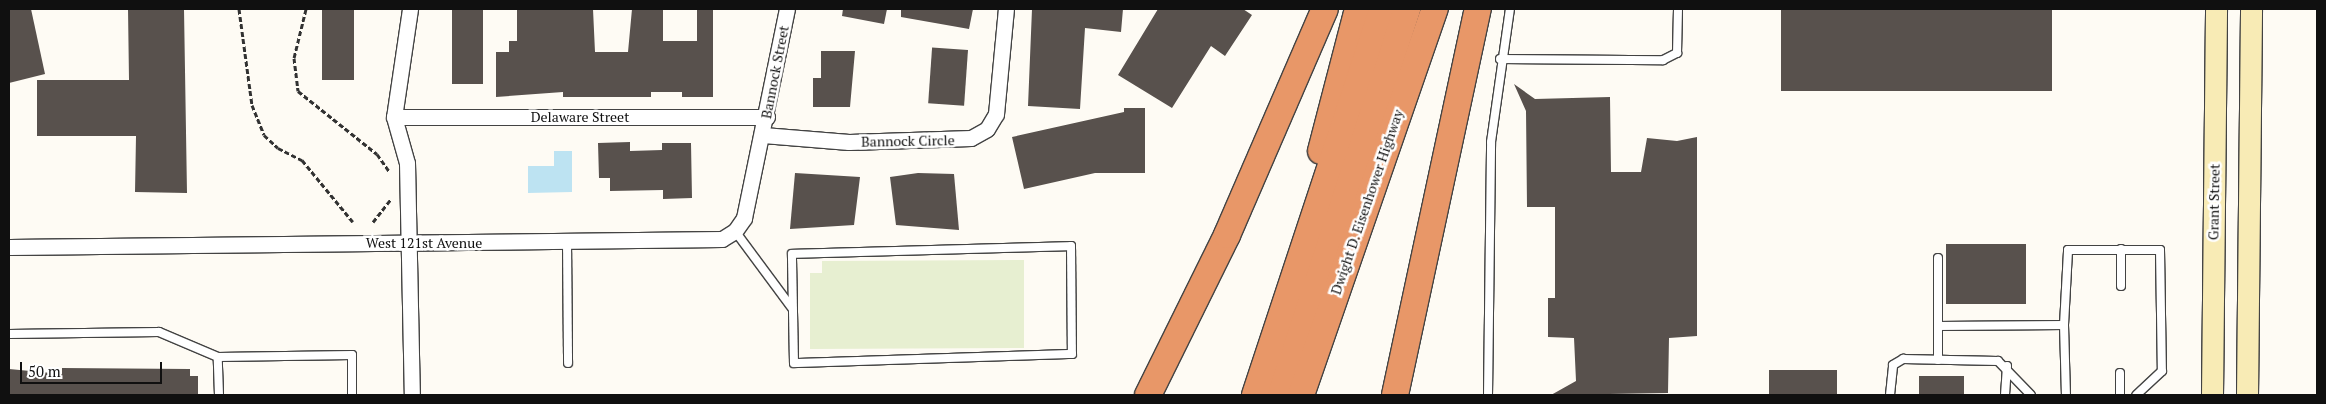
<!DOCTYPE html>
<html>
<head>
<meta charset="utf-8">
<style>
	body { margin:0 }
	#map { position:relative; width:2326px; height:404px; overflow:hidden; background:#fefbf4; font-family:"PT Serif",serif }
	div>[style] { position:absolute }
	[style*='--x'] { left:calc(var(--x)*1px); top:calc(var(--y)*1px); width:calc(var(--w)*1px); rotate:calc(var(--a)*1deg) }
	.pitch>* { inset:0; background:#e7efd1 }
	.water>* { inset:0; background:#bde3f2 }
	.building>* { inset:0; background:#58514d; transform-origin:0 0 }
	.path>* { height:3px; margin-top:-1.5px; transform-origin:0; background:repeating-linear-gradient(90deg,#323232 0 5px,transparent 0 7.5px) }
	.roads { filter:drop-shadow(1px 0 #434343) drop-shadow(-1px 0 #434343) drop-shadow(0 1px #434343) drop-shadow(0 -1px #434343) }
	.lane>* { height:8px; margin:-4px; padding:0 4px; transform-origin:4px; border-radius:4px; background:#fff }
	.street>* { height:15px; margin:-7.5px; padding:0 7.5px; transform-origin:7.5px; border-radius:7.5px; background:#fff }
	.secondary>* { height:21px; margin:-10.5px; padding:0 10.5px; transform-origin:10.5px; border-radius:10.5px; background:#f8ebb5 }
	.highway>* { height:26px; margin:-13px; padding:0 13px; transform-origin:13px; border-radius:13px; background:#e89768 }
	span { translate:-50% -50%; white-space:nowrap; text-align:center; line-height:1.15; -webkit-text-stroke:5px #fff; paint-order:stroke }
	.street-label { font-size:14px; color:#101010 }
	.frame { position:absolute; inset:0; border:10px solid #101010; pointer-events:none }
	.scale { position:absolute; left:20px; top:362px; width:142px; height:22px; box-sizing:border-box; border:2px solid #101010; border-top:0; padding-left:6px; font-size:15px; line-height:18px; white-space:nowrap; color:#101010; -webkit-text-stroke:4px #fff; paint-order:stroke }
</style>
</head>
<body>
<div id="map">
	<div class="pitch">
		<i style="clip-path:polygon(1024px 260px,1024px 348px,810px 349px,810px 273px,822px 273px,822px 261px)"></i>
	</div>
	<div class="water">
		<i style="clip-path:polygon(554px 151px,572px 151px,572px 192px,528px 193px,528px 166px,554px 166px)"></i>
	</div>
	<div class="building">
		<i style="clip-path:polygon(9px 9px,31px 9px,45px 74px,9px 83px)"></i>
		<i style="clip-path:polygon(128px 9px,184px 9px,187px 193px,135px 192px,136px 136px,37px 136px,37px 80px,129px 80px)"></i>
		<i style="left:322px;top:9px;width:32px;height:71px"></i>
		<i style="left:452px;top:9px;width:31px;height:75px"></i>
		<i style="clip-path:polygon(517px 9px,593px 9px,595px 52px,628px 52px,632px 9px,663px 9px,663px 41px,697px 41px,697px 9px,713px 9px,713px 97px,682px 97px,682px 92px,651px 92px,651px 97px,563px 97px,563px 92px,496px 97px,496px 52px,509px 52px,509px 41px,517px 41px)"></i>
		<i style="clip-path:polygon(843px 9px,887px 9px,884px 24px,842px 16px)"></i>
		<i style="clip-path:polygon(901px 9px,973px 9px,969px 29px,901px 17px)"></i>
		<i style="clip-path:polygon(1032px 9px,1123px 9px,1121px 32px,1085px 28px,1080px 109px,1028px 106px)"></i>
		<i style="clip-path:polygon(1158px 9px,1243px 9px,1252px 15px,1225px 56px,1211px 46px,1172px 108px,1118px 75px)"></i>
		<i style="left:1781px;top:9px;width:271px;height:82px"></i>
		<i style="left:968px;top:50px;width:56px;height:36px;rotate:94deg"></i>
		<i style="clip-path:polygon(821px 51px,855px 51px,850px 107px,813px 107px,813px 78px,821px 78px)"></i>
		<i style="clip-path:polygon(1514px 84px,1535px 99px,1610px 97px,1611px 172px,1641px 172px,1647px 138px,1677px 141px,1697px 137px,1697px 336px,1669px 338px,1668px 393px,1551px 395px,1576px 381px,1574px 338px,1548px 337px,1548px 298px,1555px 298px,1555px 207px,1527px 207px,1526px 111px)"></i>
		<i style="clip-path:polygon(1124px 108px,1145px 108px,1145px 173px,1095px 173px,1024px 189px,1012px 137px,1124px 112px)"></i>
		<i style="clip-path:polygon(630px 142px,630px 151px,662px 150px,662px 143px,691px 143px,692px 198px,663px 199px,663px 190px,610px 191px,610px 178px,599px 178px,598px 143px)"></i>
		<i style="clip-path:polygon(795px 173px,860px 177px,854px 225px,790px 229px)"></i>
		<i style="clip-path:polygon(918px 173px,954px 174px,959px 230px,896px 225px,890px 177px)"></i>
		<i style="left:1946px;top:244px;width:80px;height:60px"></i>
		<i style="clip-path:polygon(62px 368px,190px 369px,190px 376px,198px 376px,198px 395px,9px 395px,9px 369px,62px 374px)"></i>
		<i style="left:1769px;top:370px;width:68px;height:25px"></i>
		<i style="left:1919px;top:376px;width:45px;height:19px"></i>
	</div>
	<div class="path">
		<i style="--x:239;--y:9;--w:97;--a:82.3"></i>
		<i style="--x:252;--y:105;--w:32;--a:68"></i>
		<i style="--x:264;--y:135;--w:19;--a:43"></i>
		<i style="--x:278;--y:148;--w:27;--a:27"></i>
		<i style="--x:302;--y:160;--w:80;--a:50.6"></i>
		<i style="--x:306;--y:9;--w:50;--a:103.8"></i>
		<i style="--x:294;--y:58;--w:33;--a:83"></i>
		<i style="--x:298;--y:91;--w:101;--a:38.6"></i>
		<i style="--x:377;--y:154;--w:21;--a:55"></i>
		<i style="--x:373;--y:222;--w:29;--a:-52"></i>
	</div>
	<div class="roads">
		<div class="lane">
			<i style="--x:1500;--y:59;--w:163;--a:0.4"></i>
			<i style="--x:1663;--y:60;--w:16;--a:-27"></i>
			<i style="--x:1677;--y:53;--w:44;--a:-88.7"></i>
			<i style="--x:735;--y:231;--w:96;--a:53.5"></i>
			<i style="--x:567;--y:242;--w:121;--a:89.5"></i>
			<i style="--x:1071;--y:246;--w:108;--a:89.5"></i>
			<i style="--x:1072;--y:354;--w:278;--a:178.1"></i>
			<i style="--x:794;--y:363;--w:109;--a:-91.1"></i>
			<i style="--x:792;--y:254;--w:279;--a:-1.6"></i>
			<i style="--x:1938;--y:258;--w:68;--a:90"></i>
			<i style="--x:1938;--y:326;--w:126;--a:-0.5"></i>
			<i style="--x:2064;--y:325;--w:70;--a:88.4"></i>
			<i style="--x:2121;--y:286;--w:37;--a:-90"></i>
			<i style="--x:2064;--y:325;--w:75;--a:-86.9"></i>
			<i style="--x:2068;--y:250;--w:92;--a:0"></i>
			<i style="--x:2160;--y:250;--w:121;--a:89.1"></i>
			<i style="--x:2162;--y:371;--w:35;--a:137"></i>
			<i style="--x:9;--y:334;--w:150;--a:-0.8"></i>
			<i style="--x:159;--y:332;--w:64;--a:23"></i>
			<i style="--x:1938;--y:360;--w:34;--a:-90"></i>
			<i style="--x:219;--y:395;--w:38;--a:-92"></i>
			<i style="--x:218;--y:357;--w:134;--a:-0.9"></i>
			<i style="--x:352;--y:355;--w:40;--a:90"></i>
			<i style="--x:1488;--y:395;--w:253;--a:-89.3"></i>
			<i style="--x:1491;--y:142;--w:134;--a:-81.9"></i>
			<i style="--x:1890;--y:395;--w:30;--a:-84"></i>
			<i style="--x:1893;--y:365;--w:12;--a:-31"></i>
			<i style="--x:1903;--y:359;--w:95;--a:1.2"></i>
			<i style="--x:1998;--y:361;--w:47;--a:45.9"></i>
			<i style="--x:2005;--y:395;--w:29;--a:-86"></i>
			<i style="--x:2120;--y:395;--w:22;--a:-90"></i>
		</div>
		<div class="street">
			<i style="--x:410;--y:9;--w:109;--a:98.4"></i>
			<i style="--x:394;--y:117;--w:373;--a:0"></i>
			<i style="--x:394;--y:117;--w:48;--a:74.2"></i>
			<i style="--x:407;--y:163;--w:232;--a:88.8"></i>
			<i style="--x:763;--y:135;--w:86;--a:4.7"></i>
			<i style="--x:849;--y:142;--w:122;--a:-1.9"></i>
			<i style="--x:971;--y:138;--w:18;--a:-29"></i>
			<i style="--x:987;--y:129;--w:17;--a:-59"></i>
			<i style="--x:996;--y:114;--w:105;--a:-84.6"></i>
			<i style="--x:9;--y:247;--w:713;--a:-0.64"></i>
			<i style="--x:722;--y:239;--w:15;--a:-32"></i>
			<i style="--x:735;--y:231;--w:16;--a:-55"></i>
			<i style="--x:744;--y:218;--w:213;--a:-78.4"></i>
		</div>
		<div class="secondary">
			<i style="--x:2212;--y:395;--w:386;--a:-89.4"></i>
			<i style="--x:2247;--y:395;--w:386;--a:-89.4"></i>
		</div>
		<div class="highway">
			<i style="--x:1321;--y:151;--w:147;--a:-75.4"></i>
			<i style="--x:1148;--y:395;--w:178;--a:-63.7"></i>
			<i style="--x:1227;--y:235;--w:246;--a:-66.6"></i>
			<i style="--x:1255;--y:395;--w:407;--a:-71.7"></i>
			<i style="--x:1281;--y:395;--w:406;--a:-71.9"></i>
			<i style="--x:1301;--y:395;--w:409;--a:-70.9"></i>
			<i style="--x:1395;--y:395;--w:395;--a:-77.9"></i>
		</div>
	</div>
	<div class="street-label">
		<span style="left:775px;top:72px;rotate:-79deg">Bannock Street</span>
		<span style="left:580px;top:117px">Delaware Street</span>
		<span style="left:908px;top:141px;rotate:-1deg">Bannock Circle</span>
		<span style="left:1367px;top:202px;rotate:-71deg">Dwight D. Eisenhower Highway</span>
		<span style="left:2214px;top:202px;rotate:-89deg">Grant Street</span>
		<span style="left:424px;top:243px">West 121st Avenue</span>
	</div>
	<div class="frame"></div>
	<div class="scale">50 m</div>
</div>
</body>
</html>
